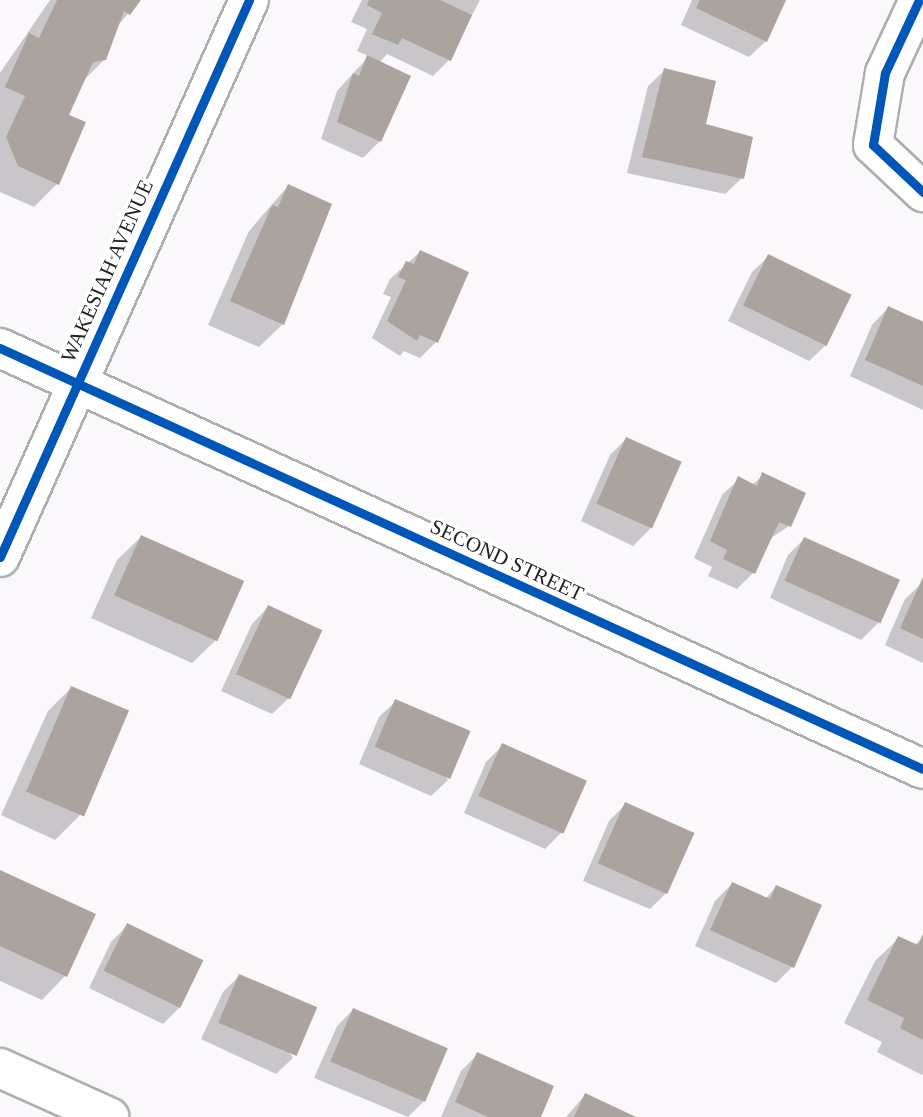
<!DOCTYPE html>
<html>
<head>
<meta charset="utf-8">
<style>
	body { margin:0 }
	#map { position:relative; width:923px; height:1117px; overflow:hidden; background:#faf8fb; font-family:"Times New Roman",serif }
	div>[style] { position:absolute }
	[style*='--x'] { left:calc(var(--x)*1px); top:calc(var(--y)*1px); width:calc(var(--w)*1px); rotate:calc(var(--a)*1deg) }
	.shadow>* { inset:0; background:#0003 }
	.building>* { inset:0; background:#aba39e; transform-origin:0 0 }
	.roads { filter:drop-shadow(2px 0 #aeadaf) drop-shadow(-2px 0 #aeadaf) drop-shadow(0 2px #aeadaf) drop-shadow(0 -2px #aeadaf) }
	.minor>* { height:38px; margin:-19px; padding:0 19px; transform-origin:19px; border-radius:19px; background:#fefefe }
	.tertiary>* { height:38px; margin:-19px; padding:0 19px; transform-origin:19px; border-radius:19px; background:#fefefe }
	.secondary>* { height:38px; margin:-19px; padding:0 19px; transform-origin:19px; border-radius:19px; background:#fefefe }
	.cycleway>* { height:9px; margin:-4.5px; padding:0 4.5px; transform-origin:4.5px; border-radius:4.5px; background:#0057b8 }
	span { translate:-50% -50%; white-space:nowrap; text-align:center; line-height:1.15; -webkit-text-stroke:7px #fff; paint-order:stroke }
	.street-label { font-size:21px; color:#242324 }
</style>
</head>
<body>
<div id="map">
	<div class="shadow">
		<i style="clip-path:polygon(50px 0,139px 0,116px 28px,105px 59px,83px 81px,67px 116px,57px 184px,34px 207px,0 192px,0 73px)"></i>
		<i style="clip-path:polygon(362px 0,480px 0,449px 60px,433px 76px,387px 54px,379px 63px,380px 141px,363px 158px,321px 139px,337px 91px,369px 56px,357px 51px,367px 29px,351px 22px)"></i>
		<i style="clip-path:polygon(692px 0,784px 0,766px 41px,749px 57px,681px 25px)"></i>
		<i style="clip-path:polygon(665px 70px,742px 178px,725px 194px,627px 173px,648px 86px)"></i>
		<i style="clip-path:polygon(288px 186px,283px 324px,259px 347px,208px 325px,249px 231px)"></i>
		<i style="clip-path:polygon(420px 252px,436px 342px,420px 358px,404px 351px,400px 356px,372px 338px,391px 297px,383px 294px,390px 279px)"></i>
		<i style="clip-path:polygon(769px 256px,826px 345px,809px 361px,728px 321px,752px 272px)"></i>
		<i style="clip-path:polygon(888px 308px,923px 321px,923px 410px,850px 376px,872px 325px)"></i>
		<i style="clip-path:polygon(626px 439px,650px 529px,633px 546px,581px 521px,610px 455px)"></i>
		<i style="clip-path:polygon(763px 475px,789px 526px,768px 540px,753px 573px,737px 589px,708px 576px,712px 567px,694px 558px,722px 495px,739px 479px,752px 485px)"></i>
		<i style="clip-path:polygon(141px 537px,216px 640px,192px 663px,91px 618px,117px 560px)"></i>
		<i style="clip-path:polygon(804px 539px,878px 623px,861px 640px,770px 598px,788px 555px)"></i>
		<i style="clip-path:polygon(922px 583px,923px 583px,923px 663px,885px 645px,905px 599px)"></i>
		<i style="clip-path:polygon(268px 607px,289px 698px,272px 714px,221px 691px,252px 624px)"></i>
		<i style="clip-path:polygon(71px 688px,127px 712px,79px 816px,55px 840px,1px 815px,48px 711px)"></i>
		<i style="clip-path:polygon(396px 701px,448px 780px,431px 796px,359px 764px,379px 717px)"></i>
		<i style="clip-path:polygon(503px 745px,562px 832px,545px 849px,464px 813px,486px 762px)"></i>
		<i style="clip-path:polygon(626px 804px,666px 893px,650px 909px,583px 881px,609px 821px)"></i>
		<i style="clip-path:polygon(0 872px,65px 976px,42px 1000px,0 981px)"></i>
		<i style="clip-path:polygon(732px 884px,765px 899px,776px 887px,792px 967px,776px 983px,695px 946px,715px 901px)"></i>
		<i style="clip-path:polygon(128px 925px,180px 1007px,163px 1024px,89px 988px,111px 942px)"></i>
		<i style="clip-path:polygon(923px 937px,923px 1074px,922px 1075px,877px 1052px,882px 1042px,844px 1023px,875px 961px,899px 938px,914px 946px)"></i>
		<i style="clip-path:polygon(239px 976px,293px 1058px,276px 1074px,201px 1039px,223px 992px)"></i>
		<i style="clip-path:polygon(353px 1010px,424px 1101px,408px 1117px,314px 1078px,337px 1026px)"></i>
		<i style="clip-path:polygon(478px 1054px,539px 1117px,441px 1117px,461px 1071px)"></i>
		<i style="clip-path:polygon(585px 1095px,632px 1117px,566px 1117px)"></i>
	</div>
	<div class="building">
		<i style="clip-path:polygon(57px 0,141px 0,130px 15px,124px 11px,106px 60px,93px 62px,69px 115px,86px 122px,59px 185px,18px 166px,6px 137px,25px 96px,5px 87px,29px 33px,39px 38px)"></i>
		<i style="clip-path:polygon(369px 0,440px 0,472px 15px,451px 61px,402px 38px,398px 45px,372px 34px,382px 13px,367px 5px)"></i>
		<i style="clip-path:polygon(700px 0,786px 0,767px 42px,696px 8px)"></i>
		<i style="clip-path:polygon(367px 55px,411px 76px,381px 142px,337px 122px,353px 73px,359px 76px)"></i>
		<i style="clip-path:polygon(664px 68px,716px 81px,706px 124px,753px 137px,744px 179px,642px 157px)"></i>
		<i style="clip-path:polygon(288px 184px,332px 204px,284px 325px,230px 301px,272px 205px,278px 207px)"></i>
		<i style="clip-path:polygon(420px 250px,469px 272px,438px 343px,420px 335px,417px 341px,387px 321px,406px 280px,398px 277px,406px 261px,414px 264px)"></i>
		<i style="left:768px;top:254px;width:93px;height:57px;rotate:26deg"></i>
		<i style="clip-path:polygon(888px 306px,923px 322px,923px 386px,865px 360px)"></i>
		<i style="left:626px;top:437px;width:61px;height:73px;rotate:24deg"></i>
		<i style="clip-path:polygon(762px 472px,806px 493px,791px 527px,779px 522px,755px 574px,723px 559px,727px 550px,710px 541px,738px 476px,757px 486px)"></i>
		<i style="left:141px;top:535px;width:113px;height:66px;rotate:24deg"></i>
		<i style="left:804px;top:537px;width:105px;height:48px;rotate:24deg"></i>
		<i style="clip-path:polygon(923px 577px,923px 639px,900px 628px)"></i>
		<i style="left:268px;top:605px;width:60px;height:76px;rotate:25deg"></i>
		<i style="left:71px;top:686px;width:63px;height:115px;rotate:23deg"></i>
		<i style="left:395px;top:699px;width:82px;height:52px;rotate:23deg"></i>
		<i style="left:502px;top:743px;width:93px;height:58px;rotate:24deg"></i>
		<i style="left:625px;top:802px;width:76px;height:67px;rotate:24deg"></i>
		<i style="clip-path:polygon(0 870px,96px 914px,67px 977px,0 946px)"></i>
		<i style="clip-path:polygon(732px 882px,770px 899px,776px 885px,822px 905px,794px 968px,710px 930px)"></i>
		<i style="left:127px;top:923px;width:85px;height:53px;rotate:26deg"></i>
		<i style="clip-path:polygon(923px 934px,923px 1040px,900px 1028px,904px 1018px,867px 1000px,898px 936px,918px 945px)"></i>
		<i style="left:239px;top:974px;width:85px;height:53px;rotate:23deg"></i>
		<i style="left:353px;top:1008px;width:103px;height:58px;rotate:23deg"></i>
		<i style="clip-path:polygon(477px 1052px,554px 1086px,541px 1117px,488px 1117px,455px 1102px)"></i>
		<i style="clip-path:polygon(585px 1093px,636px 1117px,574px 1117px)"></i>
	</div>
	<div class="roads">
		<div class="minor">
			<i style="--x:919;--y:0;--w:81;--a:115"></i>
			<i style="--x:885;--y:73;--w:73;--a:99.5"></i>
			<i style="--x:873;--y:145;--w:69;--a:43.2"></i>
			<i style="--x:0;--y:1068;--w:120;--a:24.2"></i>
		</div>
		<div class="tertiary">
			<i style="--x:0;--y:348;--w:1014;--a:24.52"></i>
		</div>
		<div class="secondary">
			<i style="--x:0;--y:557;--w:610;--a:-65.91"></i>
		</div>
	</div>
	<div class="cycleway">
		<i style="--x:919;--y:0;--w:81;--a:115"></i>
		<i style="--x:885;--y:73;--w:73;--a:99.5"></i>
		<i style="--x:873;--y:145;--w:69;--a:43.2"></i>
		<i style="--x:0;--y:348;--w:1014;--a:24.52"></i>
		<i style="--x:0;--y:557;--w:610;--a:-65.91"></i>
	</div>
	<div class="street-label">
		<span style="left:107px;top:271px;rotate:-66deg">WAKESIAH AVENUE</span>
		<span style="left:507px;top:560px;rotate:25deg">SECOND STREET</span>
	</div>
</div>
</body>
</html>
